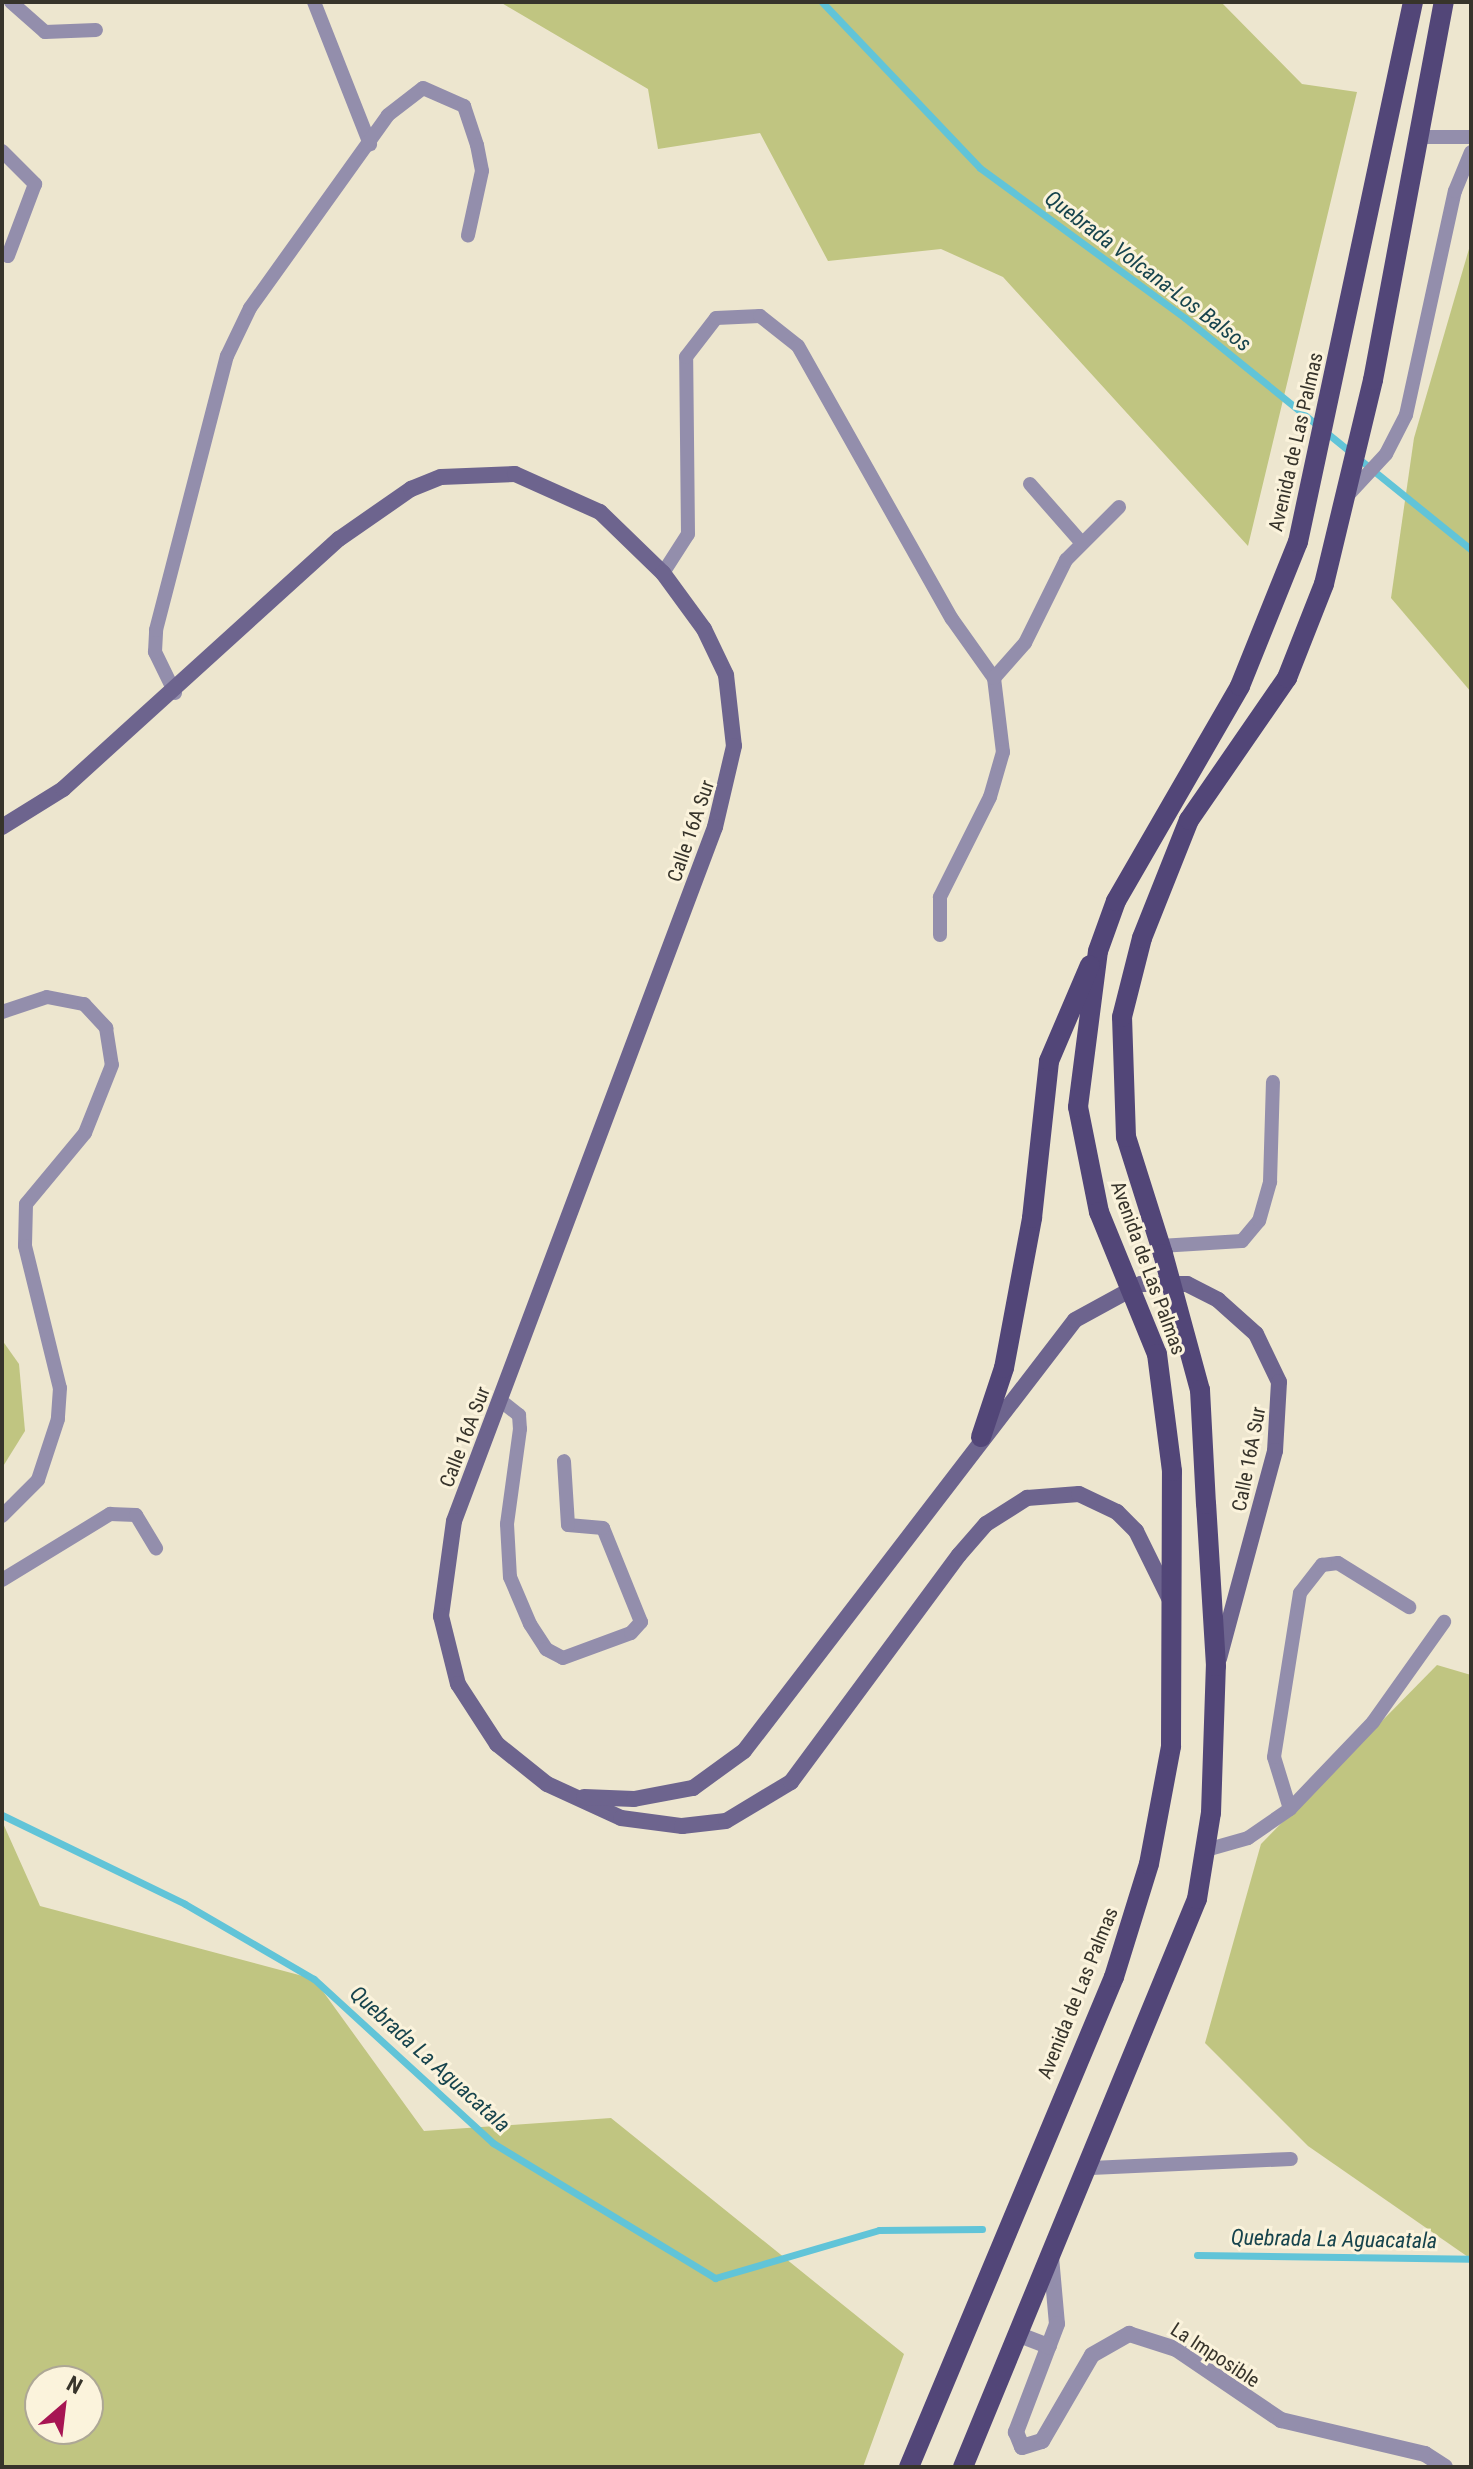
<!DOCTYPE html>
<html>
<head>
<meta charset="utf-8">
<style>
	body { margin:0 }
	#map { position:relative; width:1473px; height:2469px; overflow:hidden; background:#ede6cf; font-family:"Roboto Condensed",sans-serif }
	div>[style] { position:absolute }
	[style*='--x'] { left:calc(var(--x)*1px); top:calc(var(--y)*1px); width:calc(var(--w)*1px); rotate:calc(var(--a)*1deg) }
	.green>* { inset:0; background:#c0c581 }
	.stream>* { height:7px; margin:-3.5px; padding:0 3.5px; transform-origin:3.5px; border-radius:3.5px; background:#61c4d8 }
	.service>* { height:14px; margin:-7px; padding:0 7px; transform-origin:7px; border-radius:7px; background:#938eac }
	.minor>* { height:16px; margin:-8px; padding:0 8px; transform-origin:8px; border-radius:8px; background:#938eac }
	.secondary>* { height:16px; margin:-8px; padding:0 8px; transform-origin:8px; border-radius:8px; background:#6d648e }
	.primary>* { height:20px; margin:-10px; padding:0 10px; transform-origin:10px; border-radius:10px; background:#524678 }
	.primary-bridge>* { height:20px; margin:-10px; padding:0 10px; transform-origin:10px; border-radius:10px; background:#524678 }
	span { translate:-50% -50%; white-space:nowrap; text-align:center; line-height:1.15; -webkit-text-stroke:6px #fbf3dc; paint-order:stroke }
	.street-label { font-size:20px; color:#37342b }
	.water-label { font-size:22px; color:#17444d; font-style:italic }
	.frame { position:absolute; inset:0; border:4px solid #37342b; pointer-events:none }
	.north { position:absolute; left:24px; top:2365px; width:80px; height:80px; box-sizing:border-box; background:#fbf3dc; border:2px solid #ada795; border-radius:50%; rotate:28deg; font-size:22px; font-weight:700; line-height:32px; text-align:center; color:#37342b }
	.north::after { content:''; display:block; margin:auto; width:28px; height:36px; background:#a71553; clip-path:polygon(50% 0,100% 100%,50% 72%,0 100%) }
</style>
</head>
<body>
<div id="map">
	<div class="green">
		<i style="clip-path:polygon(500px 2px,1221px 2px,1302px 84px,1357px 92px,1248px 546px,1003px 277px,941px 249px,828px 261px,760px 133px,658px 149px,648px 89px)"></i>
		<i style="clip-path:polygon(1471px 242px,1471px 692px,1391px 598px,1414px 438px)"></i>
		<i style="clip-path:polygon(2px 1340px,19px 1364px,25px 1431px,2px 1468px)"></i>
		<i style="clip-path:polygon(1437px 1665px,1471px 1675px,1471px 2259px,1308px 2146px,1205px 2043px,1261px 1844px)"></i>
		<i style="clip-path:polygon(evenodd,2px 1821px,40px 1906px,314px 1979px,424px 2131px,611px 2118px,904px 2354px,863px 2467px,2px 2467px,2px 1821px,88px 2381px,88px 2429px,40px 2429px,40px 2381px,88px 2381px)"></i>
	</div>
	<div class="stream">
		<i style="--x:822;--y:2;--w:229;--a:46.4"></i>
		<i style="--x:980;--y:168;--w:254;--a:36.2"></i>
		<i style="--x:1185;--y:318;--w:368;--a:39"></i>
		<i style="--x:2;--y:1815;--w:203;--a:25.9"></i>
		<i style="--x:185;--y:1904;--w:149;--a:30.2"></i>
		<i style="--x:314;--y:1979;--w:243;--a:42.5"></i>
		<i style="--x:493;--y:2143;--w:260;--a:31.3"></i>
		<i style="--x:715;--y:2278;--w:171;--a:-16.3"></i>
		<i style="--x:879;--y:2230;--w:103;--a:-0.6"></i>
		<i style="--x:1197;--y:2255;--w:274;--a:0.8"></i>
	</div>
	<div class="service">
		<i style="--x:11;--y:2;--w:45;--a:41.4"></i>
		<i style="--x:45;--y:32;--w:51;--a:-2.2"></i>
		<i style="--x:314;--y:2;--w:153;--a:68.5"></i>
		<i style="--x:1417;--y:137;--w:54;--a:0"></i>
		<i style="--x:2;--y:151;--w:47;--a:45"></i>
		<i style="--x:35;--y:184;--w:77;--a:110.6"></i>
		<i style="--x:1030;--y:484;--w:77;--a:48.7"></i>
		<i style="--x:1348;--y:495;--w:56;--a:-47.2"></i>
		<i style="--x:1386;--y:454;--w:44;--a:-62.9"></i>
		<i style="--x:1406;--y:415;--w:229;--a:-77.7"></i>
		<i style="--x:1455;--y:191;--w:42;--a:-67.7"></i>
		<i style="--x:663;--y:573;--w:46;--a:-57.3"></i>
		<i style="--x:688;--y:534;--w:177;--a:-90.6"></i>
		<i style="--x:686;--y:357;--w:49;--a:-52.4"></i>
		<i style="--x:716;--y:318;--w:44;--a:-2.6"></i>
		<i style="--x:760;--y:316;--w:48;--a:38.3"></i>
		<i style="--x:798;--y:346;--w:313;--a:60.6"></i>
		<i style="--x:952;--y:619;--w:72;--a:54.6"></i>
		<i style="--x:994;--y:678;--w:75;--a:83.1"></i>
		<i style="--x:1003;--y:752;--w:47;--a:106.1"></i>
		<i style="--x:990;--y:797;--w:112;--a:116.6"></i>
		<i style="--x:940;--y:897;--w:38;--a:90"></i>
		<i style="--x:994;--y:678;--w:47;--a:-48.5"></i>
		<i style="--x:1025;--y:643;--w:93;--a:-63.7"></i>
		<i style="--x:1066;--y:560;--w:75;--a:-45"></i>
		<i style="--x:175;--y:693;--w:46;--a:-116"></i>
		<i style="--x:155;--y:652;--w:22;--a:-87"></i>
		<i style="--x:156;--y:630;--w:283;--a:-75.5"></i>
		<i style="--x:227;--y:356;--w:53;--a:-64.4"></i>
		<i style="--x:250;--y:308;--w:237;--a:-54.4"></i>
		<i style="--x:388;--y:115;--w:44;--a:-37.6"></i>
		<i style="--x:423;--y:88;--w:45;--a:23.7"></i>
		<i style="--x:464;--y:106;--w:41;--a:71.6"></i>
		<i style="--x:477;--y:145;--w:26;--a:79"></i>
		<i style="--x:482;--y:171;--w:66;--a:102.3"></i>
		<i style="--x:2;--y:1012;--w:47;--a:-18.4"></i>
		<i style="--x:47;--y:997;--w:38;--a:11"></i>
		<i style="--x:84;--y:1004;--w:33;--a:47"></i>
		<i style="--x:106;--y:1028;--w:37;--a:81"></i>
		<i style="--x:112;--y:1065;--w:73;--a:111.7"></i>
		<i style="--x:85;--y:1133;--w:92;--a:129.7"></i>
		<i style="--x:26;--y:1204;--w:42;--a:91.4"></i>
		<i style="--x:25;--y:1246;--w:146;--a:76.2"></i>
		<i style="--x:60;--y:1388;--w:31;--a:94"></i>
		<i style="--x:58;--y:1419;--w:64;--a:108.2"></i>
		<i style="--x:38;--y:1480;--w:51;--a:135"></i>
		<i style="--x:1160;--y:1246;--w:82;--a:-3.5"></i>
		<i style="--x:1242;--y:1241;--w:26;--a:-50"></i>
		<i style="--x:1259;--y:1221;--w:41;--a:-74.2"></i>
		<i style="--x:1270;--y:1182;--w:100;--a:-88.3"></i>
		<i style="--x:501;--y:1401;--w:23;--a:38"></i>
		<i style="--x:519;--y:1415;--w:14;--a:86"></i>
		<i style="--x:520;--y:1429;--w:96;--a:97.8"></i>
		<i style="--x:507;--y:1524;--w:53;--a:86.8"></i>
		<i style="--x:510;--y:1577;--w:51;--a:66.9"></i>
		<i style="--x:530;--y:1624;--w:30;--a:57"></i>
		<i style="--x:546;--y:1649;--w:19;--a:28"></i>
		<i style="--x:563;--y:1658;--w:72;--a:-20.2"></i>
		<i style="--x:631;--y:1633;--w:15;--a:-48"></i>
		<i style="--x:641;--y:1622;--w:101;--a:-112"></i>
		<i style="--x:603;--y:1528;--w:35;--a:-175"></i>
		<i style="--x:568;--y:1525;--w:64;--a:-93.6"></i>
		<i style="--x:2;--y:1580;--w:127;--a:-31.4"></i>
		<i style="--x:110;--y:1514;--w:26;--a:2"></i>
		<i style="--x:136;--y:1515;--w:39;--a:59"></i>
		<i style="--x:1290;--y:1809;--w:54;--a:-107.1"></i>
		<i style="--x:1274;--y:1757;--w:166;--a:-81"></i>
		<i style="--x:1300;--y:1593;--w:36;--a:-52"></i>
		<i style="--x:1322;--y:1565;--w:16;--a:-7"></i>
		<i style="--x:1338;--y:1563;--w:84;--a:31.8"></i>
		<i style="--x:1206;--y:1850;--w:44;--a:-15.9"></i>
		<i style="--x:1248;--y:1838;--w:51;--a:-34.6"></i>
		<i style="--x:1290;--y:1809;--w:120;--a:-46.3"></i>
		<i style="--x:1373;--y:1722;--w:123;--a:-54.6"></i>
		<i style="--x:1091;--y:2168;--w:200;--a:-2.6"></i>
	</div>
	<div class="minor">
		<i style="--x:1051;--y:2257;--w:67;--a:84.9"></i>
		<i style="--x:1057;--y:2324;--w:116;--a:110.8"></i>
		<i style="--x:1016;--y:2432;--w:16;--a:68"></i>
		<i style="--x:1022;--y:2447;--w:21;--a:-17"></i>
		<i style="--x:1042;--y:2441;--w:99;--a:-59.8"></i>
		<i style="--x:1092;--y:2355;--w:43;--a:-29.6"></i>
		<i style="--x:1129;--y:2334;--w:49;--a:17.7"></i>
		<i style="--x:1176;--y:2349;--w:127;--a:34.1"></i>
		<i style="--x:1281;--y:2420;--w:148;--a:13.3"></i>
		<i style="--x:1425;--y:2454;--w:24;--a:33"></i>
		<i style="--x:1017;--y:2334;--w:34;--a:21"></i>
	</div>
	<div class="secondary">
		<i style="--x:2;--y:827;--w:72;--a:-31.9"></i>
		<i style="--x:63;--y:789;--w:372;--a:-42.2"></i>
		<i style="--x:339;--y:539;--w:88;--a:-34.8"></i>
		<i style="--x:411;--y:489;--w:32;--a:-22"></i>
		<i style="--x:441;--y:477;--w:74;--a:-2.3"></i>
		<i style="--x:515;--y:474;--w:93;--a:24.1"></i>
		<i style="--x:600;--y:512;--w:88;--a:44.1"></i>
		<i style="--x:663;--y:573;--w:69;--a:53.8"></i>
		<i style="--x:704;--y:629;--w:51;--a:64.4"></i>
		<i style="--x:726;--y:675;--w:71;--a:83.6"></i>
		<i style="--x:734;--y:746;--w:83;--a:103.2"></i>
		<i style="--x:715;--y:827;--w:741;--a:110.61"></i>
		<i style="--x:454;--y:1521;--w:96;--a:97.8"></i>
		<i style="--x:441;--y:1616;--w:70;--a:76"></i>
		<i style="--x:458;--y:1684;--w:72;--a:57"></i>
		<i style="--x:497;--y:1744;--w:64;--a:38.7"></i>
		<i style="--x:547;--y:1784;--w:81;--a:24.7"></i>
		<i style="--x:621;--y:1818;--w:62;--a:7.5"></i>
		<i style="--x:682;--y:1826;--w:44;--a:-6.5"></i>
		<i style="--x:726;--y:1821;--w:76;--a:-31"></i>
		<i style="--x:791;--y:1782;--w:282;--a:-53.5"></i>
		<i style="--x:959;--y:1555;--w:41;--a:-48.9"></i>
		<i style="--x:986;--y:1524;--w:49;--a:-32.4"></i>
		<i style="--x:1027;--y:1498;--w:52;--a:-4.4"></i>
		<i style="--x:1079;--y:1494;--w:42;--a:25.3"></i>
		<i style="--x:1117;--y:1512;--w:27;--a:45"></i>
		<i style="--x:1136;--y:1531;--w:75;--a:63.8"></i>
		<i style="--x:584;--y:1797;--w:50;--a:2.3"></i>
		<i style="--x:634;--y:1799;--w:60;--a:-10.6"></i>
		<i style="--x:693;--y:1788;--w:63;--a:-36"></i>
		<i style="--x:744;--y:1751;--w:543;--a:-52.48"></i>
		<i style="--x:1075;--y:1320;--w:75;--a:-28.6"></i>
		<i style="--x:1141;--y:1284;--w:46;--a:0"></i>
		<i style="--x:1187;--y:1284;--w:35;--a:27"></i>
		<i style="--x:1218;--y:1300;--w:51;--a:41.8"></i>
		<i style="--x:1256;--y:1334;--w:53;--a:64.4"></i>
		<i style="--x:1279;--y:1382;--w:69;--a:93.3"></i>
		<i style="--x:1275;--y:1451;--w:215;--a:105.1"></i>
	</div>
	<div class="primary">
		<i style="--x:1099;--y:1212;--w:107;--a:-101.3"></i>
		<i style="--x:1078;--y:1107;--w:157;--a:-82.7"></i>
		<i style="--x:1098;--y:951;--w:53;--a:-70.2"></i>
		<i style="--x:1116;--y:901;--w:248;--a:-60"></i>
		<i style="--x:1240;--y:686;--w:155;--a:-68.1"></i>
		<i style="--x:1298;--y:542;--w:552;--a:-77.98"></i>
		<i style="--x:1163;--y:1254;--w:123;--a:-107.5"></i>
		<i style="--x:1126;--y:1137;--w:120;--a:-91.9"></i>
		<i style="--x:1122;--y:1017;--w:81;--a:-75.8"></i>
		<i style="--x:1142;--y:938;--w:127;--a:-68.3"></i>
		<i style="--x:1189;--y:820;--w:173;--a:-55.4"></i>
		<i style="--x:1287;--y:678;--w:101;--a:-68.5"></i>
		<i style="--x:1324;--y:584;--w:210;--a:-76.5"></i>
		<i style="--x:1373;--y:380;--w:385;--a:-79.4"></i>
		<i style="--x:981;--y:1437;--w:73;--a:-71.6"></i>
		<i style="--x:1004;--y:1368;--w:153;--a:-79.4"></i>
		<i style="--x:1032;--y:1218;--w:158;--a:-83.8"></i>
		<i style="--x:1049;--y:1061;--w:104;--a:-66.9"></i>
		<i style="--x:909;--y:2467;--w:531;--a:-67.3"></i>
		<i style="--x:1114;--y:1977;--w:118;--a:-72.8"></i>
		<i style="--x:1149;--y:1864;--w:120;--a:-79.4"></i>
		<i style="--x:1171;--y:1746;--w:275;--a:-89.8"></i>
		<i style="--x:963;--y:2467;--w:614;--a:-67.61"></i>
		<i style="--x:1197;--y:1899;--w:87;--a:-80.8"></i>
		<i style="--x:1211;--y:1813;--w:147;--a:-88.1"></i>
		<i style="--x:1216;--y:1666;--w:162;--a:-93.5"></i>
	</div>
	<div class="primary-bridge">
		<i style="--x:1099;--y:1212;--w:153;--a:67.8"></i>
		<i style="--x:1157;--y:1354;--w:118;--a:82.7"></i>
		<i style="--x:1163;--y:1254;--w:141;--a:74.8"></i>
		<i style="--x:1200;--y:1390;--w:114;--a:87"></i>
	</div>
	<div class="street-label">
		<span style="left:1296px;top:442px;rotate:-77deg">Avenida de Las Palmas</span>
		<span style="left:691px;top:831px;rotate:-71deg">Calle 16A Sur</span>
		<span style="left:1148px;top:1268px;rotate:70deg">Avenida de Las Palmas</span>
		<span style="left:465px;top:1437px;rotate:-69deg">Calle 16A Sur</span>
		<span style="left:1249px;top:1459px;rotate:-79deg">Calle 16A Sur</span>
		<span style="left:1078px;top:1993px;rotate:-68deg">Avenida de Las Palmas</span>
		<span style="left:1215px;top:2355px;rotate:33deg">La Imposible</span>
	</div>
	<div class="water-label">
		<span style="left:1148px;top:271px;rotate:37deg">Quebrada Volcana-Los Balsos</span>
		<span style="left:430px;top:2059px;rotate:42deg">Quebrada La Aguacatala</span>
		<span style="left:1334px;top:2239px;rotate:1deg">Quebrada La Aguacatala</span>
	</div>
	<div class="frame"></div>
	<div class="north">N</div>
</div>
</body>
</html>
